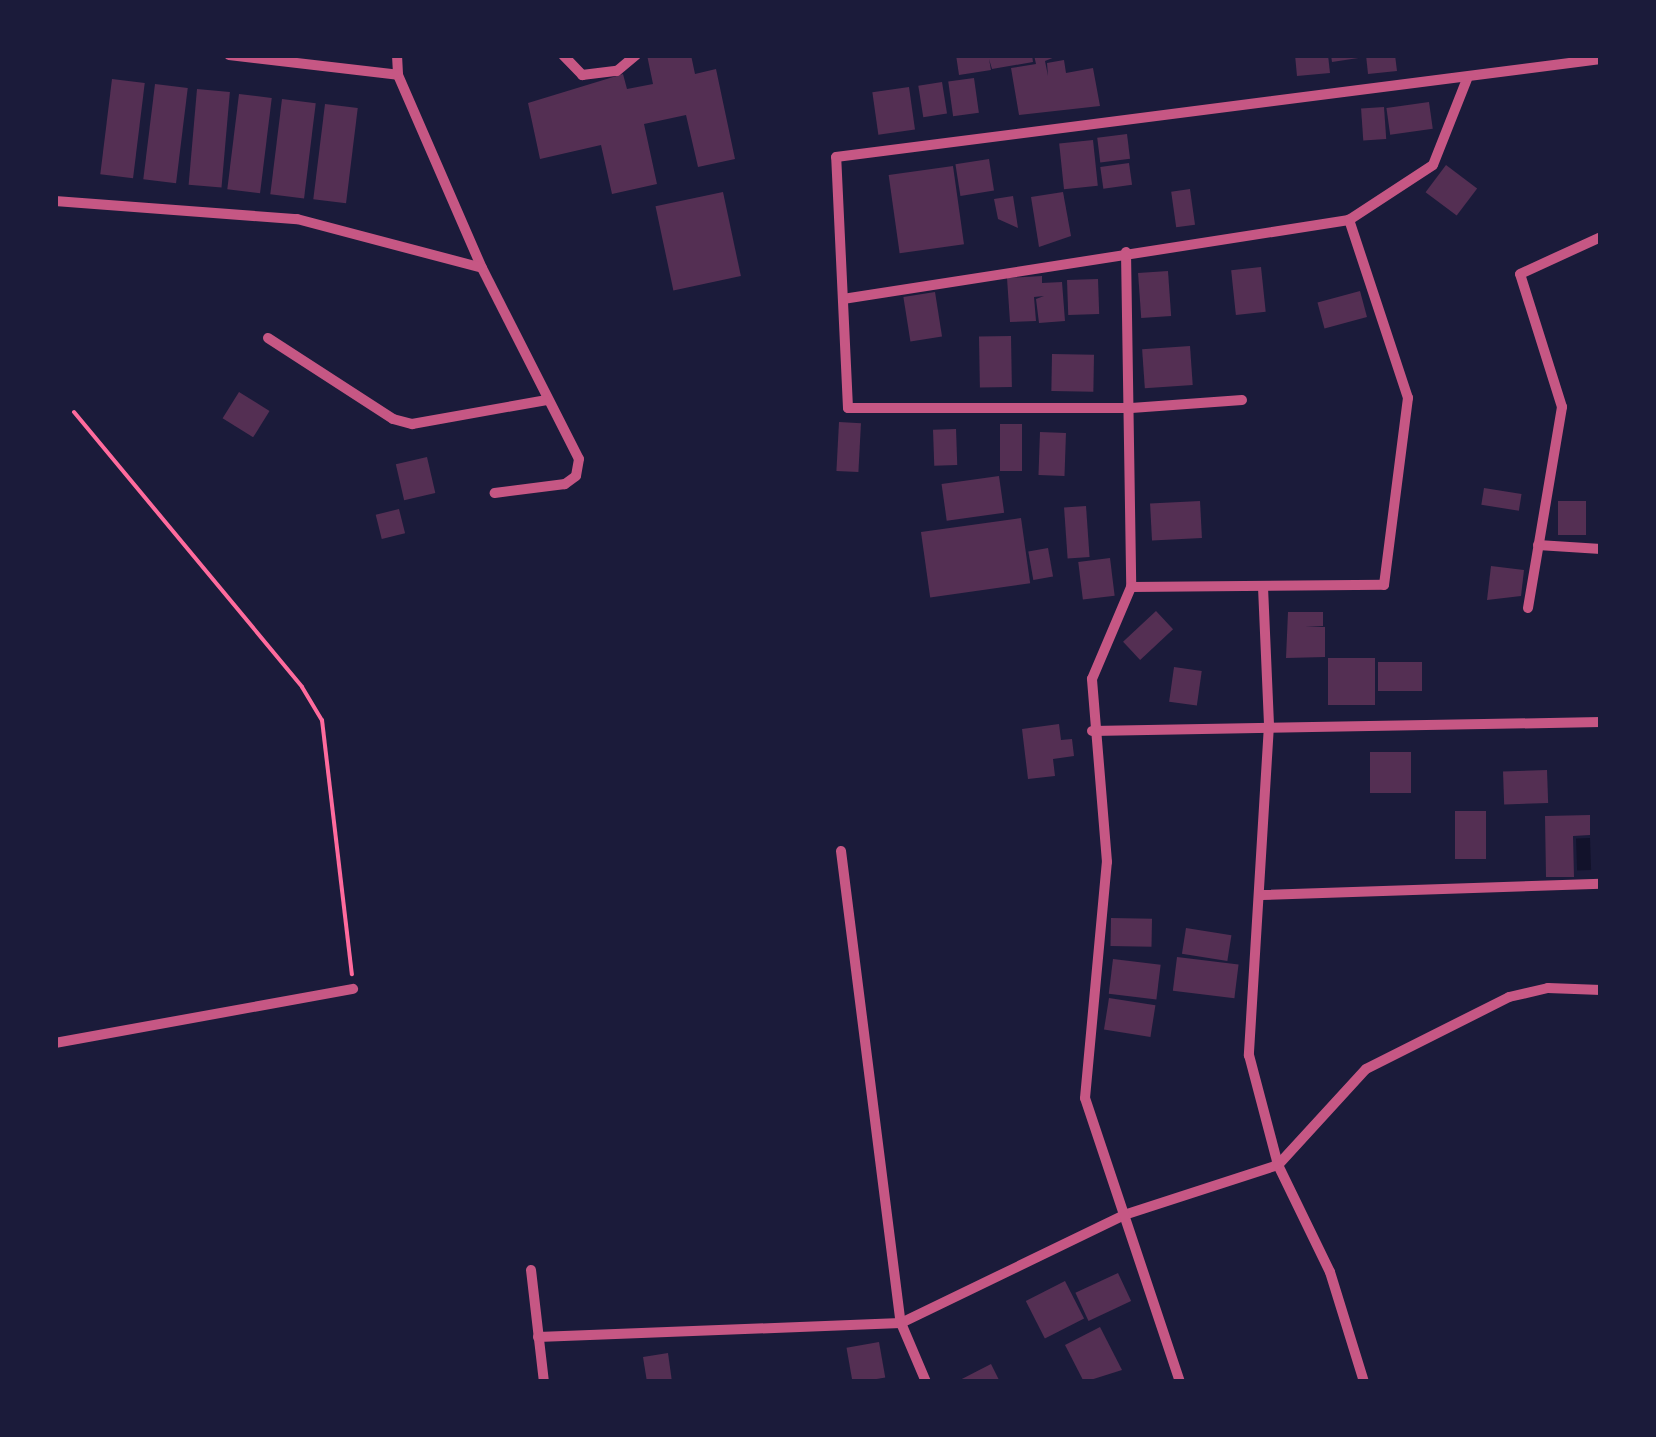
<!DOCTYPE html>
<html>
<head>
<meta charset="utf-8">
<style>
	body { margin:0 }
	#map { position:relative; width:1656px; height:1437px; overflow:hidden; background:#1b1b3a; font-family:Poppins,sans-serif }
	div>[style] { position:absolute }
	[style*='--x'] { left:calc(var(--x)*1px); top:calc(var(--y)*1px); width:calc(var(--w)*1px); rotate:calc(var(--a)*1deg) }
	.water>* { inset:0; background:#12122b; transform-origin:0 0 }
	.building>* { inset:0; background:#542f53; transform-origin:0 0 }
	.path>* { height:4px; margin:-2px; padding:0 2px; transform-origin:2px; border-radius:2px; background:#ff6b9d }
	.minor>* { height:10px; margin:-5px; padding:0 5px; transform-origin:5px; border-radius:5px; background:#c65784 }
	span { translate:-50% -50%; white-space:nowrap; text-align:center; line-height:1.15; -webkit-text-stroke:10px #1b1b3a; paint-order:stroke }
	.frame { position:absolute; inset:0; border:58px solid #1b1b3a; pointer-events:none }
</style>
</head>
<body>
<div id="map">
	<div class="water">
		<i style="left:1590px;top:838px;width:32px;height:14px;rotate:88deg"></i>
	</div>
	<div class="building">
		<i style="clip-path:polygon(647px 55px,691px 55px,695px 74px,716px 69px,735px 159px,698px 167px,686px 115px,644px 124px,657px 184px,612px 194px,601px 145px,540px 159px,528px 103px,623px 74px,627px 89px,653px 84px)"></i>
		<i style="clip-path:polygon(956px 55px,1032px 55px,1033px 62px,992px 69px,989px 59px,991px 70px,959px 75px)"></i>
		<i style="clip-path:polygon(1034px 55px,1060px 55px,1045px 61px,1048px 76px,1047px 63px,1064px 60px,1066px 73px,1093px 68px,1100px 106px,1019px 115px,1011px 68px,1036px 64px)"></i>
		<i style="clip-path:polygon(1295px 55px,1328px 55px,1330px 73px,1297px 76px)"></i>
		<i style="clip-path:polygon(1331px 55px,1364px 55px,1365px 57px,1332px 62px)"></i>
		<i style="clip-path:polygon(1366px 55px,1395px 55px,1397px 71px,1368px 74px)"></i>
		<i style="left:974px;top:78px;width:35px;height:26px;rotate:82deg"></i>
		<i style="left:112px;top:79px;width:33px;height:96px;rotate:7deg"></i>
		<i style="left:942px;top:82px;width:32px;height:24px;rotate:81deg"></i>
		<i style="left:155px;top:84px;width:33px;height:96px;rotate:7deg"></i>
		<i style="left:909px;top:87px;width:43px;height:37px;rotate:82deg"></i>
		<i style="left:197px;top:89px;width:33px;height:96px;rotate:5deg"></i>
		<i style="left:239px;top:94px;width:33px;height:96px;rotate:7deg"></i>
		<i style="left:282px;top:99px;width:34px;height:96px;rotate:7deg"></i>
		<i style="left:1429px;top:102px;width:27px;height:43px;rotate:82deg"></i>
		<i style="left:325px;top:104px;width:33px;height:96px;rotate:7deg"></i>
		<i style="left:1384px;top:107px;width:32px;height:23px;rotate:86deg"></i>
		<i style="left:1127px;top:134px;width:25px;height:30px;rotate:83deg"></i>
		<i style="left:1093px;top:140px;width:46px;height:34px;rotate:84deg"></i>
		<i style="left:989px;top:159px;width:32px;height:34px;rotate:81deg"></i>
		<i style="left:1129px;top:163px;width:22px;height:29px;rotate:82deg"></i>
		<i style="left:1446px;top:165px;width:39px;height:34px;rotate:37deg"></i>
		<i style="left:953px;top:166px;width:79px;height:65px;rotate:82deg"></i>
		<i style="left:1190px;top:189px;width:36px;height:19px;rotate:82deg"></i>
		<i style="left:723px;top:192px;width:86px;height:69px;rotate:78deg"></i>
		<i style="clip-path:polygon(1063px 192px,1071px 236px,1039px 247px,1031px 197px)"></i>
		<i style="clip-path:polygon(1013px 196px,1018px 228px,998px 219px,994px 199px)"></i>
		<i style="left:1261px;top:267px;width:45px;height:30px;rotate:84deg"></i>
		<i style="left:1168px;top:271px;width:45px;height:30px;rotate:86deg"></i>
		<i style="clip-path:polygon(1042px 276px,1042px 283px,1062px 282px,1065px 321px,1039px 323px,1036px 299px,1044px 296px,1034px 297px,1036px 321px,1010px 322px,1007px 278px)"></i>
		<i style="left:1098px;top:279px;width:35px;height:31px;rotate:88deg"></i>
		<i style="left:1360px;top:291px;width:27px;height:44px;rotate:75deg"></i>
		<i style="left:935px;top:292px;width:45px;height:32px;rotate:81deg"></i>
		<i style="left:1011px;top:336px;width:51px;height:32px;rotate:89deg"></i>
		<i style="left:1190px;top:346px;width:39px;height:48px;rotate:86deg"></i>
		<i style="left:1052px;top:354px;width:42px;height:37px;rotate:1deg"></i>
		<i style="left:239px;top:392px;width:36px;height:31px;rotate:32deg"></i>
		<i style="left:839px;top:422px;width:22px;height:49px;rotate:3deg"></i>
		<i style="left:1022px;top:424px;width:47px;height:22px;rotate:90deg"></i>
		<i style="left:956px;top:429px;width:36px;height:23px;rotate:88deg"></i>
		<i style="left:1040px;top:432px;width:26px;height:43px;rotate:2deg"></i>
		<i style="left:427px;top:457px;width:37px;height:32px;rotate:77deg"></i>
		<i style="left:999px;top:476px;width:37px;height:58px;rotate:82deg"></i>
		<i style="left:1484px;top:488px;width:38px;height:17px;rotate:9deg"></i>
		<i style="left:1200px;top:501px;width:37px;height:50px;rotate:87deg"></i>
		<i style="left:1558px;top:501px;width:28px;height:34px"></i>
		<i style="left:1086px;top:506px;width:51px;height:22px;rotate:86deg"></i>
		<i style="left:399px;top:509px;width:25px;height:24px;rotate:76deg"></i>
		<i style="left:1021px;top:518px;width:66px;height:101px;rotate:82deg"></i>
		<i style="left:1048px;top:548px;width:29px;height:20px;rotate:80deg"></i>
		<i style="left:1110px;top:558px;width:38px;height:32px;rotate:83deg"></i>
		<i style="clip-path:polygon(1491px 566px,1524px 570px,1521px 596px,1487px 600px)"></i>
		<i style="left:1156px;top:611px;width:25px;height:45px;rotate:47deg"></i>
		<i style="clip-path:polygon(1288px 612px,1323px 612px,1323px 626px,1305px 627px,1325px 627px,1325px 657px,1286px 658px)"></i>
		<i style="left:1328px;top:658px;width:47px;height:47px"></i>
		<i style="left:1378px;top:662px;width:44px;height:29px"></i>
		<i style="left:1174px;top:667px;width:28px;height:35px;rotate:8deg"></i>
		<i style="clip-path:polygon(1059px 724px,1061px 740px,1072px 739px,1074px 756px,1053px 759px,1055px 776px,1028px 779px,1022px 729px)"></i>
		<i style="left:1370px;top:752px;width:41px;height:41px"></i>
		<i style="left:1547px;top:770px;width:33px;height:44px;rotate:88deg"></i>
		<i style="left:1455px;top:811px;width:31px;height:48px"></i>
		<i style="clip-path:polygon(1590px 815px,1590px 835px,1573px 836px,1574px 877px,1546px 877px,1545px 816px)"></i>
		<i style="left:1111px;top:918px;width:41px;height:28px;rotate:1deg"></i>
		<i style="left:1186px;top:928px;width:46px;height:26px;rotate:9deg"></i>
		<i style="left:1177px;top:957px;width:62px;height:34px;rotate:7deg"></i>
		<i style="left:1113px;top:959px;width:48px;height:35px;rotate:7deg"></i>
		<i style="left:1109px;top:998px;width:47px;height:32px;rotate:9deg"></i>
		<i style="left:1118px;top:1273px;width:31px;height:47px;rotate:65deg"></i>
		<i style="left:1065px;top:1281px;width:42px;height:44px;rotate:63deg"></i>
		<i style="clip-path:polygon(1100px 1327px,1122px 1370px,1084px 1382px,1065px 1345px)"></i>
		<i style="left:879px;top:1342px;width:36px;height:33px;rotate:80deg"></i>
		<i style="clip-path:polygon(668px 1353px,672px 1382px,647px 1382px,643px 1357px)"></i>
		<i style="clip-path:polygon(991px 1364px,1000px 1382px,956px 1382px)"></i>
	</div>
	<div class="path">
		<i style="--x:74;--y:412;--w:357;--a:50.3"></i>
		<i style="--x:302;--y:687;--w:39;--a:59"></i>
		<i style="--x:322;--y:720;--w:256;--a:83.3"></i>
	</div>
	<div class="minor">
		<i style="--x:229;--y:55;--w:170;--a:6.7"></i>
		<i style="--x:397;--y:55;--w:20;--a:87"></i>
		<i style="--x:398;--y:75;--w:210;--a:66.5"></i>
		<i style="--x:482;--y:268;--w:214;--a:63.1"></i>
		<i style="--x:579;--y:459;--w:17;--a:100"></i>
		<i style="--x:576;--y:476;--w:14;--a:144"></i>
		<i style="--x:565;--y:484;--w:71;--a:172.7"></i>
		<i style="--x:563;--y:55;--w:28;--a:46"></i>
		<i style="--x:582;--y:75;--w:35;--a:-7"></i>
		<i style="--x:617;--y:71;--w:25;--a:-40"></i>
		<i style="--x:55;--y:201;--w:243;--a:4.3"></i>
		<i style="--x:297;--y:219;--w:191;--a:14.8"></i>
		<i style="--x:1126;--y:252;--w:335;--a:89.1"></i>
		<i style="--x:843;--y:299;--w:512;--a:-8.87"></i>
		<i style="--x:1349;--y:220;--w:100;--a:-33.2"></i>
		<i style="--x:1433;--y:165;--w:92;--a:-68.4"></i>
		<i style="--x:268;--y:338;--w:149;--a:32.9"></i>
		<i style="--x:393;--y:419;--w:20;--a:15"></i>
		<i style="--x:412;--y:424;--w:137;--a:-10.1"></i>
		<i style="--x:1242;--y:400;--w:111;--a:175.9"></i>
		<i style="--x:1131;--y:408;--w:283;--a:180"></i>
		<i style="--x:848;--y:408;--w:251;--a:-92.7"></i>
		<i style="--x:836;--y:157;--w:771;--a:-7.3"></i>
		<i style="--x:1538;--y:545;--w:63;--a:3.6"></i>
		<i style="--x:1263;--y:587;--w:138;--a:87.5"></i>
		<i style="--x:1269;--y:725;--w:331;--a:93.5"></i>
		<i style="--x:1249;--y:1055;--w:114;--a:75.2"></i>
		<i style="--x:1278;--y:1165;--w:119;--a:64.1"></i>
		<i style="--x:1330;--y:1272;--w:115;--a:72.8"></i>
		<i style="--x:1528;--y:608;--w:204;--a:-80.4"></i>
		<i style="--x:1562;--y:407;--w:139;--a:-107.5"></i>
		<i style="--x:1520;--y:274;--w:89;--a:-24.6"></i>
		<i style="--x:1092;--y:731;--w:509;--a:-1.01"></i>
		<i style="--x:841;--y:851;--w:476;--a:82.8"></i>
		<i style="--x:901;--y:1323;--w:64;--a:67"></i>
		<i style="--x:1262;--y:895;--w:339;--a:-1.9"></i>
		<i style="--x:55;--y:1043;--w:303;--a:-10.3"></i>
		<i style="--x:531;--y:1270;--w:113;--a:83.4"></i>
		<i style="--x:538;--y:1337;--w:363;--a:-2.2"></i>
		<i style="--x:901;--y:1323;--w:248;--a:-25.8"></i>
		<i style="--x:1124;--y:1215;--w:162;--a:-18"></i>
		<i style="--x:1278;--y:1165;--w:130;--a:-47.5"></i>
		<i style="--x:1366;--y:1069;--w:160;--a:-26.7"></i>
		<i style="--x:1509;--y:997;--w:40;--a:-13"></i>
		<i style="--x:1548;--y:988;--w:53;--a:2.2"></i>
		<i style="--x:1180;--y:1382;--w:299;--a:-108.5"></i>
		<i style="--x:1085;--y:1098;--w:237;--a:-84.7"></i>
		<i style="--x:1107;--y:862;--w:184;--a:-94.7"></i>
		<i style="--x:1092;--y:679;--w:100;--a:-67"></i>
		<i style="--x:1131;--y:587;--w:253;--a:-0.5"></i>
		<i style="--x:1384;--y:585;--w:189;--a:-82.7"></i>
		<i style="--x:1408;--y:398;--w:188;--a:-108.3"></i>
	</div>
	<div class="frame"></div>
</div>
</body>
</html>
